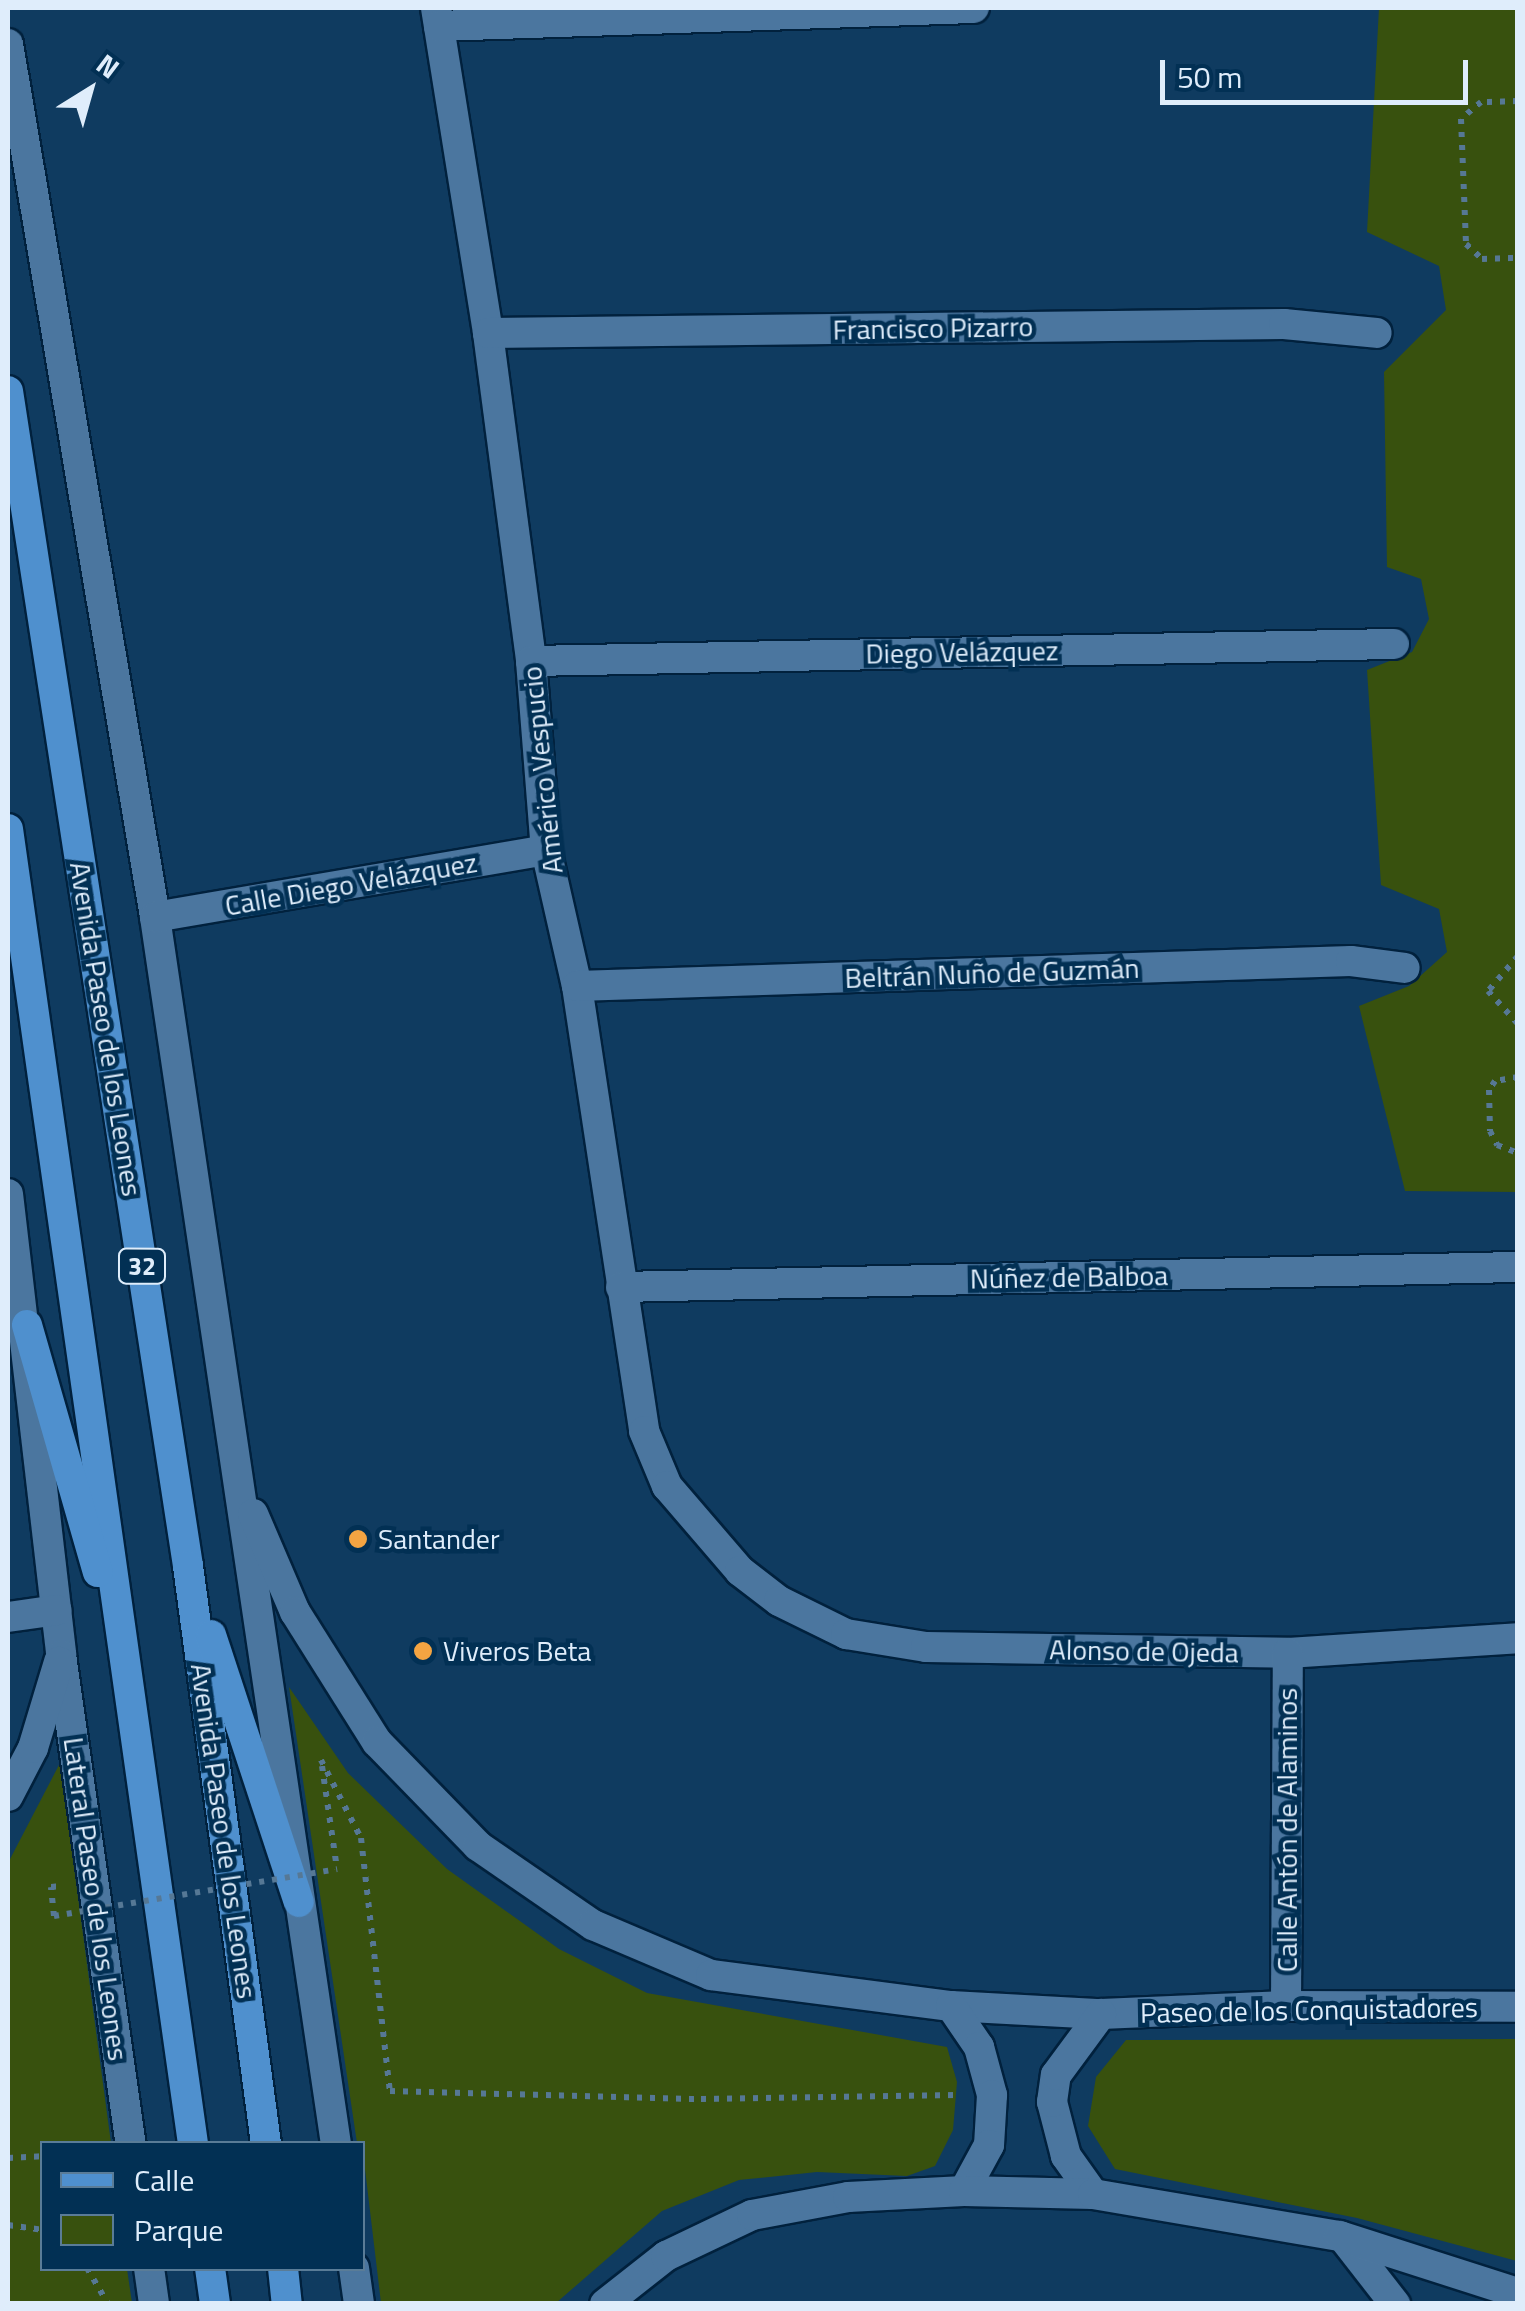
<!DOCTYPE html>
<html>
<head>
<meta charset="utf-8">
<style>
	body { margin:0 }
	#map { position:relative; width:1525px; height:2311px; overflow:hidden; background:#0f3b60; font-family:"Titillium Web",sans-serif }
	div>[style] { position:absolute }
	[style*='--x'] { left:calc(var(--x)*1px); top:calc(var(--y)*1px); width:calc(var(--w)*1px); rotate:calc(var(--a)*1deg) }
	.green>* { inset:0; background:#38510e }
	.path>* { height:6px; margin-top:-3px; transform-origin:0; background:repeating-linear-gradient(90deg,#567895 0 5px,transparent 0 13px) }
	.roads { filter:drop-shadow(2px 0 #01213d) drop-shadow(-2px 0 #01213d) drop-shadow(0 2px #01213d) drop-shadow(0 -2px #01213d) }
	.minor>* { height:30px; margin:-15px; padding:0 15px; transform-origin:15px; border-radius:15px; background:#4b769f }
	.major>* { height:30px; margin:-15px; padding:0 15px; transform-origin:15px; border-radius:15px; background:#4f90ce }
	.path-bridge>* { height:6px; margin-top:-3px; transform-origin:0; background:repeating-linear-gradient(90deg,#567895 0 5px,transparent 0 13px) }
	.dots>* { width:28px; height:28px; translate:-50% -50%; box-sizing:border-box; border:5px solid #023054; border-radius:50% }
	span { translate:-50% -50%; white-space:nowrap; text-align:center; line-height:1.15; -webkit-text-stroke:9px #023054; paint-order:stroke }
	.shield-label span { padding:2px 8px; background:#023054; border:2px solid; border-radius:8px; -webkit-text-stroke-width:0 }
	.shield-label { font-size:25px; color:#dfedfb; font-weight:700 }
	.street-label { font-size:28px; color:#dfedfb }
	.poi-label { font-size:28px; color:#dfedfb }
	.left { translate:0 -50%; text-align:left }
	.frame { position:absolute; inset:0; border:10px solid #dfedfb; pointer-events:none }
	.legend { position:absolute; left:40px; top:2141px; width:325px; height:130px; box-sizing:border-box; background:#023054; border:2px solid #5a7c97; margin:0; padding:12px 18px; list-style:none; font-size:30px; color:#dfedfb }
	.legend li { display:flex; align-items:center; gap:20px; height:50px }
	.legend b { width:50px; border:2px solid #5a7c97 }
	.north { position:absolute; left:40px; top:40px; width:100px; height:100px; -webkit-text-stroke:8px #023054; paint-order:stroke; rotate:37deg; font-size:28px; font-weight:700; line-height:40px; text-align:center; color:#dfedfb }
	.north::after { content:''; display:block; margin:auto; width:35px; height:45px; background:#dfedfb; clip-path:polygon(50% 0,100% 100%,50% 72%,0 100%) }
	.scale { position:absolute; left:1160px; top:60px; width:308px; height:45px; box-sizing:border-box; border:5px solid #dfedfb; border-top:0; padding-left:12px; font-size:30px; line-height:35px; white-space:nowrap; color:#dfedfb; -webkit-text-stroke:8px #023054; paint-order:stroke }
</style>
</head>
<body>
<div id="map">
	<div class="green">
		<i style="clip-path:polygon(1379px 8px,1517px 8px,1517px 1192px,1405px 1191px,1359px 1006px,1409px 986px,1447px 952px,1439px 909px,1381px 885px,1367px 670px,1412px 652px,1429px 619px,1421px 579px,1387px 567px,1384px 372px,1446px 310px,1439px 266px,1367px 232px)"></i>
		<i style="clip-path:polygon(289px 1687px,348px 1773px,447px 1869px,559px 1949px,647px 1993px,947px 2047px,957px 2082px,953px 2130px,935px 2166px,907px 2176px,817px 2172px,739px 2180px,662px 2211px,556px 2303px,381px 2303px,362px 2144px,357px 2143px)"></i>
		<i style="clip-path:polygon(60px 1763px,111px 2143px,42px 2144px,42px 2268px,127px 2269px,132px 2303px,8px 2303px,8px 1863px)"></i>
		<i style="clip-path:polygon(1517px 2039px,1517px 2261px,1357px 2218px,1115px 2169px,1088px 2126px,1096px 2077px,1126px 2040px)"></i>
	</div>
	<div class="path">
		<i style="--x:1518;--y:101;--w:37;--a:178"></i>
		<i style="--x:1481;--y:102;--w:26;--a:140"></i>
		<i style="--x:1461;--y:119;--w:125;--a:87.7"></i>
		<i style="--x:1466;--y:244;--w:22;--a:43"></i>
		<i style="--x:1482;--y:259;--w:36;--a:-2"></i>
		<i style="--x:1518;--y:956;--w:46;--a:130.6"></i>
		<i style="--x:1488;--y:991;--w:45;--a:47.7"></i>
		<i style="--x:1518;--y:1077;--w:23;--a:170"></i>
		<i style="--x:1495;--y:1081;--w:11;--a:124"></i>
		<i style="--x:1489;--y:1090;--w:41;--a:88.6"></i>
		<i style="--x:1490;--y:1131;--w:16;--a:63"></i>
		<i style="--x:1497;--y:1145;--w:22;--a:21"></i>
		<i style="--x:321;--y:1760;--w:88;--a:62.9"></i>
		<i style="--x:361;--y:1838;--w:255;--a:83.5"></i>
		<i style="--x:390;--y:2091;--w:311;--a:1.5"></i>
		<i style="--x:701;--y:2099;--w:256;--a:-0.9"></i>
		<i style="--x:322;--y:1766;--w:104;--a:81.7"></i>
		<i style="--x:54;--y:1916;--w:29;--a:-96"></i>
		<i style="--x:51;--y:1887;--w:10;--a:-6"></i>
		<i style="--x:8;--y:2158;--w:34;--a:-3"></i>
		<i style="--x:8;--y:2225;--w:34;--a:8"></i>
		<i style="--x:87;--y:2268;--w:42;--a:59.7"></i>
	</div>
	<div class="roads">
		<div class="minor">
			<i style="--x:436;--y:8;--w:329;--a:80.9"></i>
			<i style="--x:488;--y:333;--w:331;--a:82.5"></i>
			<i style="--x:531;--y:661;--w:190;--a:85.5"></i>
			<i style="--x:546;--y:850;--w:139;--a:77.2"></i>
			<i style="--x:577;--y:986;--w:450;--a:81.4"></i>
			<i style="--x:644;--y:1431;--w:60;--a:67.3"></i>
			<i style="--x:667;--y:1486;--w:112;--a:49.3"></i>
			<i style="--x:740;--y:1571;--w:49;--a:37.6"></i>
			<i style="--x:779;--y:1601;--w:75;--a:26.2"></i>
			<i style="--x:846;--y:1634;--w:81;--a:9.2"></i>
			<i style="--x:926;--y:1647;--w:362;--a:0.9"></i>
			<i style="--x:1288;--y:1653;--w:230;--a:-3.7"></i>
			<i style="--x:439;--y:26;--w:535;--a:-1.93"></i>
			<i style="--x:8;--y:44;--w:885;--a:80.44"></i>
			<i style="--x:155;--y:917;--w:1240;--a:81.61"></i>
			<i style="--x:488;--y:333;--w:796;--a:-0.65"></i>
			<i style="--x:1284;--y:324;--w:93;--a:5.5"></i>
			<i style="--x:531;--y:661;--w:863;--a:-1.13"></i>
			<i style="--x:155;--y:917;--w:397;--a:-9.7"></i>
			<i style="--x:577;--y:986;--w:774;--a:-1.85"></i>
			<i style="--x:1351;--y:961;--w:54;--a:7.4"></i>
			<i style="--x:8;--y:1194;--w:464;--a:83.4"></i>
			<i style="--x:61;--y:1655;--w:494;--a:81.9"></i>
			<i style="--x:621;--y:1287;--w:897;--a:-1.28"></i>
			<i style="--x:253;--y:1514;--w:107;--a:66.8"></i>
			<i style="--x:295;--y:1612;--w:154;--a:57.8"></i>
			<i style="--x:377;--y:1742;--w:145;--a:45.8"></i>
			<i style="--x:478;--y:1846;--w:140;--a:34.5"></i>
			<i style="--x:593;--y:1925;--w:128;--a:23"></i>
			<i style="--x:711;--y:1975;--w:242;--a:7.4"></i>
			<i style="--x:951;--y:2006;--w:150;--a:3.1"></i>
			<i style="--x:1101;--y:2014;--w:185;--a:-2.5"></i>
			<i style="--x:1286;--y:2006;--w:232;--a:0.2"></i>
			<i style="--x:8;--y:1617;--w:49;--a:-8.1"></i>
			<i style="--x:8;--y:1796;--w:54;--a:-62.5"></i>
			<i style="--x:33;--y:1748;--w:90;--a:-73.2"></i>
			<i style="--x:951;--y:2006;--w:50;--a:55.7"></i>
			<i style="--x:979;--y:2047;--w:50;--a:74.8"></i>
			<i style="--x:992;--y:2095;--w:50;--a:93.4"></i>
			<i style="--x:989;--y:2145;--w:52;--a:118.5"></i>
			<i style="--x:1286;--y:2006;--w:353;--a:-89.7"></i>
			<i style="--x:1093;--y:2194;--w:47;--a:-125.4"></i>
			<i style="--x:1066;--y:2156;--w:56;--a:-104.5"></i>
			<i style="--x:1052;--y:2102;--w:27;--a:-82"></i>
			<i style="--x:1056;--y:2075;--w:76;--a:-53.6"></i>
			<i style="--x:1346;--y:2241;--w:80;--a:52.1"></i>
			<i style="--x:149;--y:2268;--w:36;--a:82"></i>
			<i style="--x:354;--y:2268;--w:36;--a:82"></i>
			<i style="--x:605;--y:2304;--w:78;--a:-38.2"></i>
			<i style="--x:666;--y:2256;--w:95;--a:-25.5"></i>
			<i style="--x:752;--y:2215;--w:98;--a:-10.6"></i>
			<i style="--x:848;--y:2197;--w:116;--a:-3"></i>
			<i style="--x:964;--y:2191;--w:129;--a:1.3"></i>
			<i style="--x:1093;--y:2194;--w:251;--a:9.7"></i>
			<i style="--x:1340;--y:2236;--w:187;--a:17.8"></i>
		</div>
		<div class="major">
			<i style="--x:8;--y:391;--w:1189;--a:81.29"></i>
			<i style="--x:188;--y:1566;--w:583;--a:82.31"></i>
			<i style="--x:8;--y:829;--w:1328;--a:81.99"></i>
			<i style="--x:27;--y:1325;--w:257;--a:74"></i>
			<i style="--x:211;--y:1635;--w:281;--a:71.8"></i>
			<i style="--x:210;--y:2268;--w:36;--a:82"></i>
			<i style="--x:283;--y:2268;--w:36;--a:84"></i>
		</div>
	</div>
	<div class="path-bridge">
		<i style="--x:54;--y:1916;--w:287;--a:-9.4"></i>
	</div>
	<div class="dots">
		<i style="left:358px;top:1539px;background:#f3a442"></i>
		<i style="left:423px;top:1651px;background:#f3a442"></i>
	</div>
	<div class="shield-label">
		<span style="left:142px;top:1266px">32</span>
	</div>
	<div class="street-label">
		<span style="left:933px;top:328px;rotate:-1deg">Francisco Pizarro</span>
		<span style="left:962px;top:652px;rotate:-1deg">Diego Velázquez</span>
		<span style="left:542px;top:770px;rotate:-96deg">Américo Vespucio</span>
		<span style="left:351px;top:884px;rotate:-10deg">Calle Diego Velázquez</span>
		<span style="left:992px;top:973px;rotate:-2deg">Beltrán Nuño de Guzmán</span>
		<span style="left:106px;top:1029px;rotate:81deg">Avenida Paseo de los Leones</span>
		<span style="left:1069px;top:1277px;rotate:-1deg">Núñez de Balboa</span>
		<span style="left:1144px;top:1651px;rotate:1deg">Alonso de Ojeda</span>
		<span style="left:1287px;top:1830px;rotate:-90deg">Calle Antón de Alaminos</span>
		<span style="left:224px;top:1831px;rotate:82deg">Avenida Paseo de los Leones</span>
		<span style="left:96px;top:1899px;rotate:82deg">Lateral Paseo de los Leones</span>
		<span style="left:1309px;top:2010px;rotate:-1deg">Paseo de los Conquistadores</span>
	</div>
	<div class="poi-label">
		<span class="left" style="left:378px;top:1539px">Santander</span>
		<span class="left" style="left:443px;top:1651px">Viveros Beta</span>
	</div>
	<div class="frame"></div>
	<ul class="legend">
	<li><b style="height:12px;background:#4f90ce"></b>Calle</li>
	<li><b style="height:28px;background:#38510e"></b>Parque</li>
	</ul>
	<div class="north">N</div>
	<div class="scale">50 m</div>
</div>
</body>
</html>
